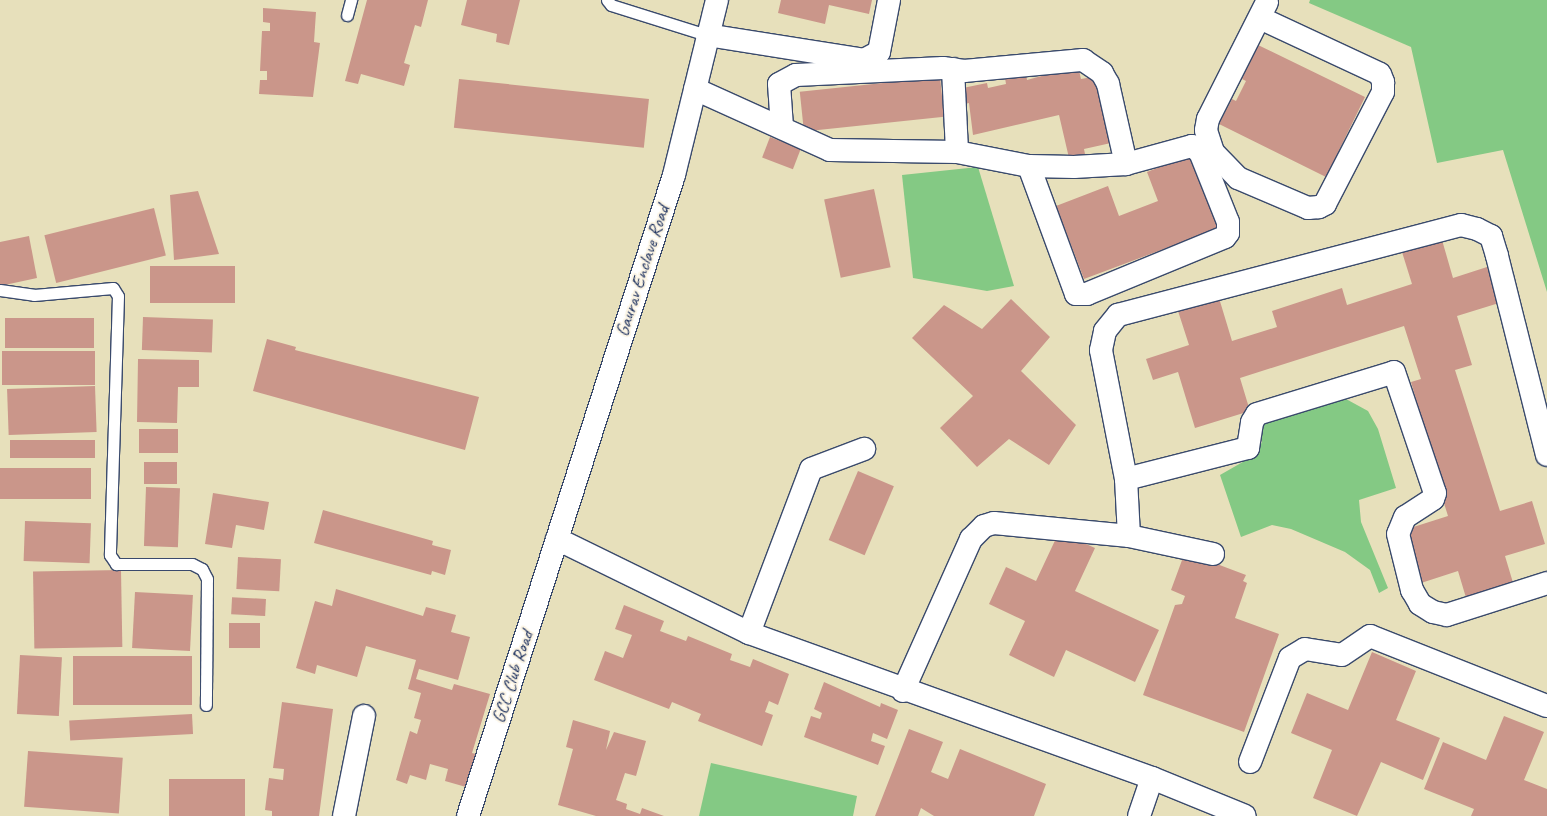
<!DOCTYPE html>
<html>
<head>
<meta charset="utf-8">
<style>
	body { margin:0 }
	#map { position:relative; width:1547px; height:816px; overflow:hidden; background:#e7e0bb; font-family:Caveat,sans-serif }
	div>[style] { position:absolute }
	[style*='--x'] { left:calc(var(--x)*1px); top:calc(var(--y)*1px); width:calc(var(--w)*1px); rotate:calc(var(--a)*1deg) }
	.green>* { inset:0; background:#84c984 }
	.building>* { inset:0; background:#ca968a; transform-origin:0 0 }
	.roads { filter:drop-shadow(1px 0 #3a4a6c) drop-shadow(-1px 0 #3a4a6c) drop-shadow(0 1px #3a4a6c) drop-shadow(0 -1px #3a4a6c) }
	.service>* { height:11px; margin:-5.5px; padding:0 5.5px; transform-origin:5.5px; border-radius:5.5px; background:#fff }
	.minor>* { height:22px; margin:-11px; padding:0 11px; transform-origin:11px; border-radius:11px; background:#fff }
	.tertiary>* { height:22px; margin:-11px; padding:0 11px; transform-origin:11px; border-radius:11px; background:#fff }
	span { translate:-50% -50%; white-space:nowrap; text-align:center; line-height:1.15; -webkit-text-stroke:4px #fcf5e5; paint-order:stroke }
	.street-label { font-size:19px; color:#1b2f5e }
</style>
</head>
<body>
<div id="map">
	<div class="green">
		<i style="clip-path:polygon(1310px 0,1547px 0,1547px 292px,1503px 150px,1437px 163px,1411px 47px,1309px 3px)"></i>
		<i style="clip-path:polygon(978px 167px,1014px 286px,987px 291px,913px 278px,902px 175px)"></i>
		<i style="clip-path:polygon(1320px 397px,1346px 399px,1368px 411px,1378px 429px,1396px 488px,1359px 500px,1361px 522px,1388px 588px,1379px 593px,1370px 570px,1345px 552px,1291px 529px,1272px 525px,1241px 537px,1220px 475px,1255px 455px,1262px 442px,1258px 423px)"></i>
		<i style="clip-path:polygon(711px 763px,857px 796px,853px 816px,699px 816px)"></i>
	</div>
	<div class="building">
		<i style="clip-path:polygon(367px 0,428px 0,421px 27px,415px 25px,404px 63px,410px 65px,404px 86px,361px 74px,358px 84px,345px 81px)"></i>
		<i style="clip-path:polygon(467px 0,520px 0,509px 45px,496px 42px,497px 34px,461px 25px)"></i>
		<i style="clip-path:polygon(781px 0,872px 0,869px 14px,829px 5px,825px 24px,778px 13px)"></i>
		<i style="clip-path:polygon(263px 8px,316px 12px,314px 42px,320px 43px,313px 97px,259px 94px,260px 80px,267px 80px,267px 71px,260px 71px,262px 31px,270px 31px,270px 23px,263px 22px)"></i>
		<i style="clip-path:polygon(1258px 45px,1365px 97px,1326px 177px,1219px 124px,1232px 99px,1236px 101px,1246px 81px,1242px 79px)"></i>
		<i style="clip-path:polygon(1078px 66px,1081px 79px,1098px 76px,1111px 143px,1084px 149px,1085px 154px,1069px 158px,1059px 115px,973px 135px,969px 103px,961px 105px,958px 89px,987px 83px,988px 88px,1006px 84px,1005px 78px,1026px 74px,1027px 80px)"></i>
		<i style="left:940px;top:77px;width:40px;height:141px;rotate:84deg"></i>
		<i style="left:459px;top:79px;width:191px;height:49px;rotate:6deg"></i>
		<i style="left:770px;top:137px;width:33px;height:22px;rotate:21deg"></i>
		<i style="clip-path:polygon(1198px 152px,1225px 226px,1084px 279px,1056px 206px,1108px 186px,1119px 216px,1158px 201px,1147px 172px)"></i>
		<i style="left:874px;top:189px;width:80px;height:51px;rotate:78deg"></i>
		<i style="clip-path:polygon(198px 191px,219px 254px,174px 260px,170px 195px)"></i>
		<i style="left:154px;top:208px;width:49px;height:113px;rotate:76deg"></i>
		<i style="clip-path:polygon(29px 236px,37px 278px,0 286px,0 242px)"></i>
		<i style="clip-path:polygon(1442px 240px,1453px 278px,1487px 267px,1499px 303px,1457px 316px,1472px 365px,1455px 370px,1500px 511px,1532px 501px,1545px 544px,1505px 556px,1514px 586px,1467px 601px,1458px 571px,1421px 583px,1404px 530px,1448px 516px,1415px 411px,1419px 410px,1411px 382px,1421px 379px,1404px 326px,1240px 378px,1250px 411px,1195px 428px,1178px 372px,1153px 380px,1146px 359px,1189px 345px,1178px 311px,1219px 298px,1232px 341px,1277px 327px,1272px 311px,1342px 288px,1347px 305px,1412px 284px,1402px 252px)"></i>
		<i style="left:235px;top:266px;width:37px;height:85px;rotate:90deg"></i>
		<i style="clip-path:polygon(1011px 299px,1050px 337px,1021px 371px,1076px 425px,1049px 465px,1009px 439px,977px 467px,940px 428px,973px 396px,912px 338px,944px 305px,982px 329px)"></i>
		<i style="left:143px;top:317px;width:70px;height:33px;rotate:2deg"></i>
		<i style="left:5px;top:318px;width:89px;height:30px"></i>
		<i style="clip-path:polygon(267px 339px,296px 347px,295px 350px,479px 397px,465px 450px,253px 391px)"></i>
		<i style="left:2px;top:351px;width:93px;height:34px"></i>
		<i style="clip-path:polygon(138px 359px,199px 360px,199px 387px,178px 387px,177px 423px,137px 422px)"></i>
		<i style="left:95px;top:386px;width:46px;height:88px;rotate:88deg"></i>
		<i style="left:139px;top:429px;width:39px;height:24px"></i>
		<i style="left:10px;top:440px;width:85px;height:18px"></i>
		<i style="left:144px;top:462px;width:33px;height:22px"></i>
		<i style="left:0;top:468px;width:91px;height:31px"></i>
		<i style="left:858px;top:471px;width:39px;height:75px;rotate:23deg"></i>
		<i style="left:146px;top:487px;width:34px;height:59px;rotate:2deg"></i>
		<i style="clip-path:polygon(213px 493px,269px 502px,264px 530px,236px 525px,232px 548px,205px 544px)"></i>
		<i style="clip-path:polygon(323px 510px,433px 541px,432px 545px,451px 550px,445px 575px,432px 571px,431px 575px,314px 543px)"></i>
		<i style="left:25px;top:521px;width:66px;height:40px;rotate:2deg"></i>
		<i style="clip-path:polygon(1059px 532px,1095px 548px,1075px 591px,1159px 630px,1135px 682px,1066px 650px,1054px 677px,1009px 655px,1025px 621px,989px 604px,1006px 567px,1036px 581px)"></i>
		<i style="clip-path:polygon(1185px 552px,1246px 575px,1243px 581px,1247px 583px,1235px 618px,1279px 634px,1244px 732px,1143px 695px,1175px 605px,1182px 604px,1185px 596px,1171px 590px)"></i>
		<i style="left:238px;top:557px;width:43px;height:32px;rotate:3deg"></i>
		<i style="left:121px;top:570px;width:77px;height:88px;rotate:89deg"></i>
		<i style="clip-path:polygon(336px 589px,423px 616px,426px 607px,456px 615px,451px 632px,470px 637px,458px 680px,419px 669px,416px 679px,452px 690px,454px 684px,490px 694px,472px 753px,480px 755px,466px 787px,445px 781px,448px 769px,430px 764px,426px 780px,410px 775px,407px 784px,396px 780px,410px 731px,417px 734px,421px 720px,414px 718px,421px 693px,408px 689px,416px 660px,366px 646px,357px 677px,317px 665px,315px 674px,296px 668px,315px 601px,332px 606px)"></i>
		<i style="left:135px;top:592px;width:58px;height:56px;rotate:3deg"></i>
		<i style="left:266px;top:599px;width:17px;height:34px;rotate:93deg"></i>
		<i style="clip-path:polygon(624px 605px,664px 621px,660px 631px,686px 641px,688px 636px,732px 654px,730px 660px,750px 667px,753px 659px,789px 674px,778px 705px,769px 701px,765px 712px,773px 715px,762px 746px,698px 721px,701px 714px,672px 702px,669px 709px,594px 680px,605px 651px,623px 658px,632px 635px,615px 629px)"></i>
		<i style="left:260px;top:623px;width:25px;height:31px;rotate:90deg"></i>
		<i style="clip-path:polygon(1372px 652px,1416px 671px,1396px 720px,1440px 738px,1423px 780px,1381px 762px,1357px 816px,1313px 798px,1332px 750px,1291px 733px,1307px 693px,1348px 710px)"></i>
		<i style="left:20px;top:655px;width:42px;height:59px;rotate:3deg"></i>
		<i style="left:73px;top:656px;width:119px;height:49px"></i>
		<i style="clip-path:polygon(824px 682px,880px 707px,881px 703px,898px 710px,887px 739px,873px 733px,871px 741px,885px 746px,878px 765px,804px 737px,811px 716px,820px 719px,822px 713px,814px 709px)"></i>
		<i style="clip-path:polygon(282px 702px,333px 709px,319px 816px,272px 816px,272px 811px,265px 810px,269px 778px,283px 780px,284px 769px,273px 768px)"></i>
		<i style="left:192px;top:714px;width:20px;height:123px;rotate:87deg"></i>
		<i style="clip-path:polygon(1504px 716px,1544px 732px,1524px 780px,1547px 789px,1547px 816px,1471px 816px,1474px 809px,1424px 789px,1443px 742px,1486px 760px)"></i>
		<i style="clip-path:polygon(573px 720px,610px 731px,606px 750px,614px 732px,646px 741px,636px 776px,625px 773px,616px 800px,627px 804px,626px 809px,640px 814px,642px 808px,664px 816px,596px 816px,558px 805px,573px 749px,566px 747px)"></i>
		<i style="clip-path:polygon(909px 729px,943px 742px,931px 772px,948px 779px,960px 749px,1046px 784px,1034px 816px,934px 816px,921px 808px,918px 816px,875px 816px)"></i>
		<i style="left:28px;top:751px;width:95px;height:56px;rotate:4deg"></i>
		<i style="left:169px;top:779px;width:76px;height:37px"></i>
	</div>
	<div class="roads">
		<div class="service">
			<i style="--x:607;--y:0;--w:6;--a:51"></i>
			<i style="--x:611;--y:5;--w:101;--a:17.4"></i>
			<i style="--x:347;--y:15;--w:16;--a:-75"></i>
			<i style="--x:0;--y:290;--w:34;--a:8"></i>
			<i style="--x:34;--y:295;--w:79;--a:-5.1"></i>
			<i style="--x:113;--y:288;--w:9;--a:58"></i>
			<i style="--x:118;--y:296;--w:259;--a:91.8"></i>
			<i style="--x:110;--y:555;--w:11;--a:56"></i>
			<i style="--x:116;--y:564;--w:76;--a:0"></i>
			<i style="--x:192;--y:564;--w:11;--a:27"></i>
			<i style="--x:202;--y:569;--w:11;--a:63"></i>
			<i style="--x:207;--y:579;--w:126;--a:90.5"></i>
		</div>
		<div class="minor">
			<i style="--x:1260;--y:18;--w:132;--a:25"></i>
			<i style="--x:1380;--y:74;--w:9;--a:69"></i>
			<i style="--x:1383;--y:82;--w:10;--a:90"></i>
			<i style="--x:1383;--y:92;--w:126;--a:117.4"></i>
			<i style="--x:1325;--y:204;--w:7;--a:153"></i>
			<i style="--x:1319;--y:207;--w:11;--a:175"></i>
			<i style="--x:1308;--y:208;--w:76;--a:-156.8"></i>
			<i style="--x:1238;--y:178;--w:36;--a:-134"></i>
			<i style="--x:1213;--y:152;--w:23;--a:-108"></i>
			<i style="--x:1206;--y:130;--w:11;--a:-80"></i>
			<i style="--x:1208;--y:119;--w:131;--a:-63.2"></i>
			<i style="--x:707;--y:35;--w:159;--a:9"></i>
			<i style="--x:864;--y:60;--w:17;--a:-28"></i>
			<i style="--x:879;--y:52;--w:53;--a:-79.1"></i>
			<i style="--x:953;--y:69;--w:83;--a:87.2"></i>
			<i style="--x:695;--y:89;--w:148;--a:24.3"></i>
			<i style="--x:830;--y:150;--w:127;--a:0.9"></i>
			<i style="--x:957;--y:152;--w:73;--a:11"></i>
			<i style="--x:1029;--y:166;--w:45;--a:1.3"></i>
			<i style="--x:1074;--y:167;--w:52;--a:-3.3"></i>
			<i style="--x:1126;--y:164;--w:68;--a:-15.3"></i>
			<i style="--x:1192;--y:146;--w:10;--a:37"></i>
			<i style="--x:1200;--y:152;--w:75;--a:68.2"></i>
			<i style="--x:1228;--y:222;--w:11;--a:90"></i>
			<i style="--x:1228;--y:233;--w:5;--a:127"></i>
			<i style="--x:1225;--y:237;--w:149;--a:157.6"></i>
			<i style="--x:1087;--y:294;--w:11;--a:180"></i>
			<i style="--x:1076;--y:294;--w:136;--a:-110.2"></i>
			<i style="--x:782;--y:127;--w:43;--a:-94"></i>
			<i style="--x:779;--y:84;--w:19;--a:-28"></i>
			<i style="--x:796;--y:75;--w:147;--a:-2.7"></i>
			<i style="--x:943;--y:68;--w:21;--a:8"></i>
			<i style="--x:964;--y:71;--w:120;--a:-5.3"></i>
			<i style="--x:1083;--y:60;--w:23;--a:34"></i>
			<i style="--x:1102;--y:73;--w:13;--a:61"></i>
			<i style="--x:1108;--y:84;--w:82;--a:77.3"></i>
			<i style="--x:1126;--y:479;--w:126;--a:-14.3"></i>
			<i style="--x:1248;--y:448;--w:26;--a:-81"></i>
			<i style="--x:1252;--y:422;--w:9;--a:-58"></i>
			<i style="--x:1257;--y:414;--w:143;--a:-17"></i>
			<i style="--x:1394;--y:372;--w:128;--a:71.3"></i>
			<i style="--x:1435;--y:493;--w:6;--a:108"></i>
			<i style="--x:1433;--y:499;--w:33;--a:147"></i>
			<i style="--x:1405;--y:517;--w:18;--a:112"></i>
			<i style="--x:1398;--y:534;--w:58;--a:76"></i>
			<i style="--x:1412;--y:590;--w:16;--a:60"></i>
			<i style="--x:1420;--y:604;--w:15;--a:32"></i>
			<i style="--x:1433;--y:612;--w:14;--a:12"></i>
			<i style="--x:1447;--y:615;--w:105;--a:-17.7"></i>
			<i style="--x:1129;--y:536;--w:86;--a:12.1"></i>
			<i style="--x:557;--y:539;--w:214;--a:26.1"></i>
			<i style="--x:749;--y:633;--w:428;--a:19.8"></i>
			<i style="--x:1152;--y:778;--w:100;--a:22.2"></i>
			<i style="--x:749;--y:633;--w:175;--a:-69.3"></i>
			<i style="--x:811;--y:469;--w:57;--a:-20.7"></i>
			<i style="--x:903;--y:691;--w:167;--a:-65.9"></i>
			<i style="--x:971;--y:539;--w:18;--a:-45"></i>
			<i style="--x:984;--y:526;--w:10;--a:-17"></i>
			<i style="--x:994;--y:523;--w:136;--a:5.5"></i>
			<i style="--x:1129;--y:536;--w:57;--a:-93"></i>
			<i style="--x:1126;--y:479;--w:131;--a:-101"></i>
			<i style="--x:1101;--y:350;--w:19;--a:-78"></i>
			<i style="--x:1105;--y:331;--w:21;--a:-51"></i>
			<i style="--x:1118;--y:315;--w:355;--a:-14.7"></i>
			<i style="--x:1461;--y:225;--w:16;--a:14"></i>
			<i style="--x:1477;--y:229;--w:16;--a:27"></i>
			<i style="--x:1491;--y:236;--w:21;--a:73"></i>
			<i style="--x:1497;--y:256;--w:205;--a:75.9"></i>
			<i style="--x:1250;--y:762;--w:111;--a:-69"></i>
			<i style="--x:1290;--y:658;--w:17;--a:-31"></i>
			<i style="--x:1305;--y:649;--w:37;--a:9"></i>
			<i style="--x:1342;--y:655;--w:34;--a:-34"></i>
			<i style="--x:1370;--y:636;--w:190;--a:21.6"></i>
			<i style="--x:344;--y:816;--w:102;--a:-78.7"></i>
			<i style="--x:1139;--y:816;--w:40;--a:-71.1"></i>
		</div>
		<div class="tertiary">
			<i style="--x:468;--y:816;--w:673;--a:-72.18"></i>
			<i style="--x:674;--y:175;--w:180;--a:-76.2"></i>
		</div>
	</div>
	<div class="street-label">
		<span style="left:643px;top:271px;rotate:-72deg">Gaurav Enclave Road</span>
		<span style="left:513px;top:677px;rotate:-72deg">GCC Club Road</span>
	</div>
</div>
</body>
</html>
